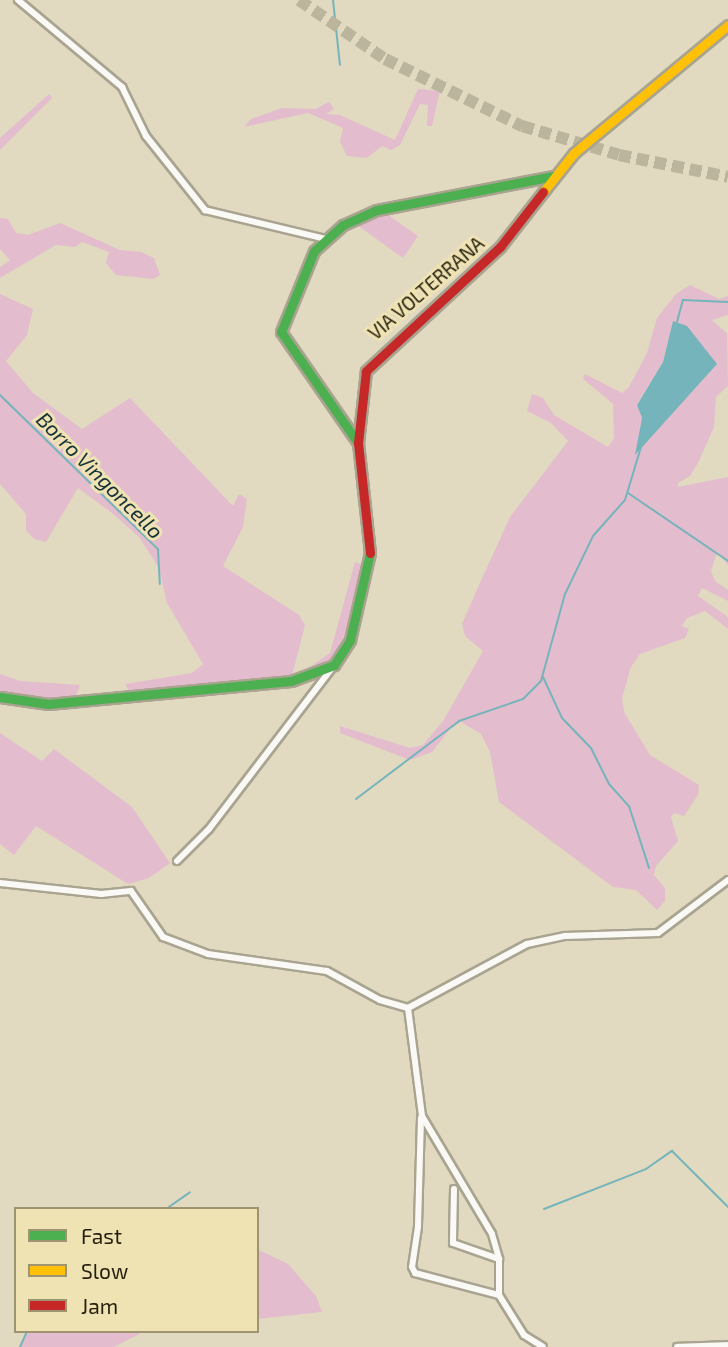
<!DOCTYPE html>
<html>
<head>
<meta charset="utf-8">
<style>
	body { margin:0 }
	#map { position:relative; width:728px; height:1347px; overflow:hidden; background:#e1dac1; font-family:"Exo 2",sans-serif }
	div>[style] { position:absolute }
	[style*='--x'] { left:calc(var(--x)*1px); top:calc(var(--y)*1px); width:calc(var(--w)*1px); rotate:calc(var(--a)*1deg) }
	.green>* { inset:0; background:#e3bdcd }
	.water>* { inset:0; background:#76b4bb }
	.stream>* { height:2px; margin:-1px; padding:0 1px; transform-origin:1px; border-radius:1px; background:#76b4bb }
	.highway-tunnel>* { height:12px; margin-top:-6px; transform-origin:0; background:repeating-linear-gradient(90deg,#bbb59d 0 12px,transparent 0 18px) }
	.roads { filter:drop-shadow(2px 0 #a9a490) drop-shadow(-2px 0 #a9a490) drop-shadow(0 2px #a9a490) drop-shadow(0 -2px #a9a490) }
	.street>* { height:6px; margin:-3px; padding:0 3px; transform-origin:3px; border-radius:3px; background:#faf9f6 }
	.fast>* { height:9px; margin:-4.5px; padding:0 4.5px; transform-origin:4.5px; border-radius:4.5px; background:#4caf50 }
	.slow>* { height:9px; margin:-4.5px; padding:0 4.5px; transform-origin:4.5px; border-radius:4.5px; background:#ffc107 }
	.jam>* { height:9px; margin:-4.5px; padding:0 4.5px; transform-origin:4.5px; border-radius:4.5px; background:#c62828 }
	span { translate:-50% -50%; white-space:nowrap; text-align:center; line-height:1.15; -webkit-text-stroke:6px #efe2b3; paint-order:stroke }
	.street-label { font-size:19px; color:#241f0d }
	.water-label { font-size:21px; color:#143137; font-style:italic }
	.legend { position:absolute; left:14px; top:1207px; width:245px; height:126px; box-sizing:border-box; background:#efe2b3; border:2px solid #9e9471; margin:0; padding:9px 12px; list-style:none; font-size:21px; color:#241f0d }
	.legend li { display:flex; align-items:center; gap:14px; height:35px }
	.legend b { width:35px; border:2px solid #9e9471 }
</style>
</head>
<body>
<div id="map">
	<div class="green">
		<i style="clip-path:polygon(418px 89px,440px 91px,432px 126px,427px 126px,428px 105px,420px 104px,400px 145px,391px 150px,382px 146px,367px 158px,347px 156px,340px 142px,343px 128px,308px 113px,244px 127px,251px 119px,282px 108px,315px 109px,329px 102px,334px 109px,326px 114px,340px 115px,395px 140px)"></i>
		<i style="clip-path:polygon(49px 94px,52px 98px,0 150px,0 138px)"></i>
		<i style="clip-path:polygon(377px 212px,384px 212px,418px 236px,403px 258px,357px 225px)"></i>
		<i style="clip-path:polygon(0 218px,8px 219px,16px 233px,28px 235px,60px 223px,120px 250px,141px 252px,154px 258px,160px 275px,153px 279px,116px 275px,106px 263px,109px 252px,82px 242px,75px 247px,56px 245px,0 278px,0 267px,10px 260px,0 249px)"></i>
		<i style="clip-path:polygon(evenodd,690px 285px,719px 299px,728px 296px,728px 315px,712px 320px,727px 333px,728px 386px,716px 397px,714px 427px,698px 463px,690px 476px,678px 483px,678px 487px,728px 477px,728px 565px,717px 552px,711px 571px,715px 581px,728px 590px,728px 601px,702px 588px,698px 596px,728px 617px,728px 629px,705px 611px,687px 618px,682px 626px,689px 629px,685px 638px,640px 654px,631px 667px,622px 698px,624px 712px,650px 755px,699px 785px,698px 795px,684px 816px,674px 813px,671px 817px,678px 841px,656px 866px,654px 875px,665px 888px,665px 901px,657px 910px,636px 890px,613px 887px,499px 802px,490px 752px,481px 734px,461px 722px,450px 729px,432px 752px,410px 760px,340px 733px,340px 726px,410px 748px,423px 745px,443px 721px,483px 651px,465px 636px,462px 624px,479px 585px,510px 517px,568px 441px,551px 423px,527px 411px,532px 394px,543px 398px,554px 415px,608px 447px,614px 438px,613px 404px,583px 379px,585px 374px,622px 393px,629px 387px,647px 353px,657px 318px,676px 294px,690px 285px,673px 321px,665px 418px,636px 453px,642px 418px,637px 404px,663px 362px,673px 321px)"></i>
		<i style="clip-path:polygon(0 294px,33px 309px,27px 335px,6px 361px,33px 393px,82px 429px,130px 398px,233px 506px,239px 494px,247px 499px,243px 527px,223px 566px,299px 615px,305px 625px,291px 680px,330px 653px,355px 562px,368px 567px,349px 640px,334px 665px,291px 681px,132px 696px,125px 684px,192px 673px,203px 664px,167px 603px,159px 568px,139px 537px,112px 513px,78px 488px,46px 542px,34px 539px,26px 530px,26px 514px,0 484px)"></i>
		<i style="clip-path:polygon(0 674px,20px 681px,80px 685px,74px 701px,0 697px)"></i>
		<i style="clip-path:polygon(0 733px,42px 761px,54px 749px,132px 807px,170px 863px,149px 878px,128px 884px,36px 826px,14px 855px,0 844px)"></i>
		<i style="clip-path:polygon(257px 1249px,288px 1264px,316px 1296px,322px 1312px,257px 1319px)"></i>
		<i style="clip-path:polygon(27px 1331px,145px 1331px,114px 1347px,21px 1347px)"></i>
	</div>
	<div class="water">
		<i style="clip-path:polygon(673px 321px,687px 326px,717px 364px,635px 455px,642px 418px,637px 405px,663px 362px)"></i>
	</div>
	<div class="stream">
		<i style="--x:333;--y:0;--w:65;--a:83.9"></i>
		<i style="--x:677;--y:322;--w:23;--a:-75"></i>
		<i style="--x:683;--y:300;--w:45;--a:2.5"></i>
		<i style="--x:0;--y:395;--w:221;--a:44.3"></i>
		<i style="--x:158;--y:549;--w:35;--a:87"></i>
		<i style="--x:628;--y:493;--w:121;--a:34.2"></i>
		<i style="--x:543;--y:677;--w:45;--a:65.1"></i>
		<i style="--x:562;--y:718;--w:42;--a:46"></i>
		<i style="--x:591;--y:748;--w:40;--a:63.4"></i>
		<i style="--x:609;--y:784;--w:30;--a:48"></i>
		<i style="--x:629;--y:806;--w:65;--a:72.1"></i>
		<i style="--x:356;--y:799;--w:129;--a:-37.1"></i>
		<i style="--x:459;--y:721;--w:68;--a:-19"></i>
		<i style="--x:523;--y:699;--w:25;--a:-45"></i>
		<i style="--x:541;--y:681;--w:90;--a:-74.6"></i>
		<i style="--x:565;--y:594;--w:64;--a:-64.2"></i>
		<i style="--x:593;--y:536;--w:48;--a:-48.4"></i>
		<i style="--x:625;--y:500;--w:55;--a:-73.2"></i>
		<i style="--x:166;--y:1209;--w:29;--a:-35"></i>
		<i style="--x:544;--y:1209;--w:110;--a:-21.4"></i>
		<i style="--x:646;--y:1169;--w:32;--a:-35"></i>
		<i style="--x:672;--y:1151;--w:79;--a:45"></i>
		<i style="--x:20;--y:1347;--w:17;--a:-66"></i>
	</div>
	<div class="highway-tunnel">
		<i style="--x:299;--y:0;--w:104;--a:34.5"></i>
		<i style="--x:385;--y:59;--w:153;--a:26.1"></i>
		<i style="--x:522;--y:126;--w:101;--a:16.6"></i>
		<i style="--x:619;--y:155;--w:111;--a:11.4"></i>
	</div>
	<div class="roads">
		<div class="street">
			<i style="--x:18;--y:0;--w:136;--a:39.9"></i>
			<i style="--x:122;--y:87;--w:55;--a:63.9"></i>
			<i style="--x:146;--y:136;--w:95;--a:51.4"></i>
			<i style="--x:205;--y:210;--w:124;--a:13.5"></i>
			<i style="--x:177;--y:861;--w:45;--a:-45"></i>
			<i style="--x:209;--y:829;--w:204;--a:-52.6"></i>
			<i style="--x:0;--y:883;--w:102;--a:6.2"></i>
			<i style="--x:101;--y:894;--w:30;--a:-6"></i>
			<i style="--x:131;--y:891;--w:56;--a:55.2"></i>
			<i style="--x:163;--y:937;--w:48;--a:20.7"></i>
			<i style="--x:208;--y:954;--w:120;--a:8.1"></i>
			<i style="--x:327;--y:971;--w:60;--a:28.7"></i>
			<i style="--x:380;--y:1000;--w:29;--a:16"></i>
			<i style="--x:408;--y:1008;--w:109;--a:82.6"></i>
			<i style="--x:422;--y:1116;--w:137;--a:59.3"></i>
			<i style="--x:492;--y:1234;--w:26;--a:74"></i>
			<i style="--x:499;--y:1259;--w:36;--a:90"></i>
			<i style="--x:499;--y:1295;--w:47;--a:58"></i>
			<i style="--x:524;--y:1335;--w:22;--a:32"></i>
			<i style="--x:408;--y:1008;--w:135;--a:-28.3"></i>
			<i style="--x:527;--y:944;--w:39;--a:-12"></i>
			<i style="--x:565;--y:936;--w:93;--a:-1.8"></i>
			<i style="--x:658;--y:933;--w:88;--a:-37.1"></i>
			<i style="--x:421;--y:1118;--w:109;--a:91.6"></i>
			<i style="--x:418;--y:1227;--w:40;--a:98.5"></i>
			<i style="--x:412;--y:1267;--w:7;--a:63"></i>
			<i style="--x:415;--y:1273;--w:87;--a:14.7"></i>
			<i style="--x:454;--y:1189;--w:54;--a:91.1"></i>
			<i style="--x:453;--y:1243;--w:49;--a:19.2"></i>
			<i style="--x:677;--y:1347;--w:51;--a:-2.2"></i>
		</div>
		<div class="fast">
			<i style="--x:358;--y:443;--w:135;--a:-124.7"></i>
			<i style="--x:281;--y:332;--w:87;--a:-67.8"></i>
			<i style="--x:314;--y:251;--w:39;--a:-42"></i>
			<i style="--x:343;--y:225;--w:37;--a:-24"></i>
			<i style="--x:377;--y:210;--w:180;--a:-10.9"></i>
			<i style="--x:0;--y:697;--w:49;--a:8.3"></i>
			<i style="--x:48;--y:704;--w:244;--a:-5.4"></i>
			<i style="--x:291;--y:681;--w:46;--a:-20.4"></i>
			<i style="--x:334;--y:665;--w:30;--a:-57"></i>
			<i style="--x:350;--y:640;--w:89;--a:-77.1"></i>
		</div>
		<div class="slow">
			<i style="--x:543;--y:192;--w:50;--a:-51.5"></i>
			<i style="--x:574;--y:153;--w:200;--a:-39.7"></i>
		</div>
		<div class="jam">
			<i style="--x:370;--y:553;--w:111;--a:-96.2"></i>
			<i style="--x:358;--y:443;--w:72;--a:-83.7"></i>
			<i style="--x:366;--y:371;--w:183;--a:-42.8"></i>
			<i style="--x:500;--y:247;--w:70;--a:-52"></i>
		</div>
	</div>
	<div class="street-label">
		<span style="left:426px;top:288px;rotate:-41deg">VIA VOLTERRANA</span>
	</div>
	<div class="water-label">
		<span style="left:100px;top:475px;rotate:45deg">Borro Vingoncello</span>
	</div>
	<ul class="legend">
	<li><b style="height:9px;background:#4caf50"></b>Fast</li>
	<li><b style="height:9px;background:#ffc107"></b>Slow</li>
	<li><b style="height:9px;background:#c62828"></b>Jam</li>
	</ul>
</div>
</body>
</html>
